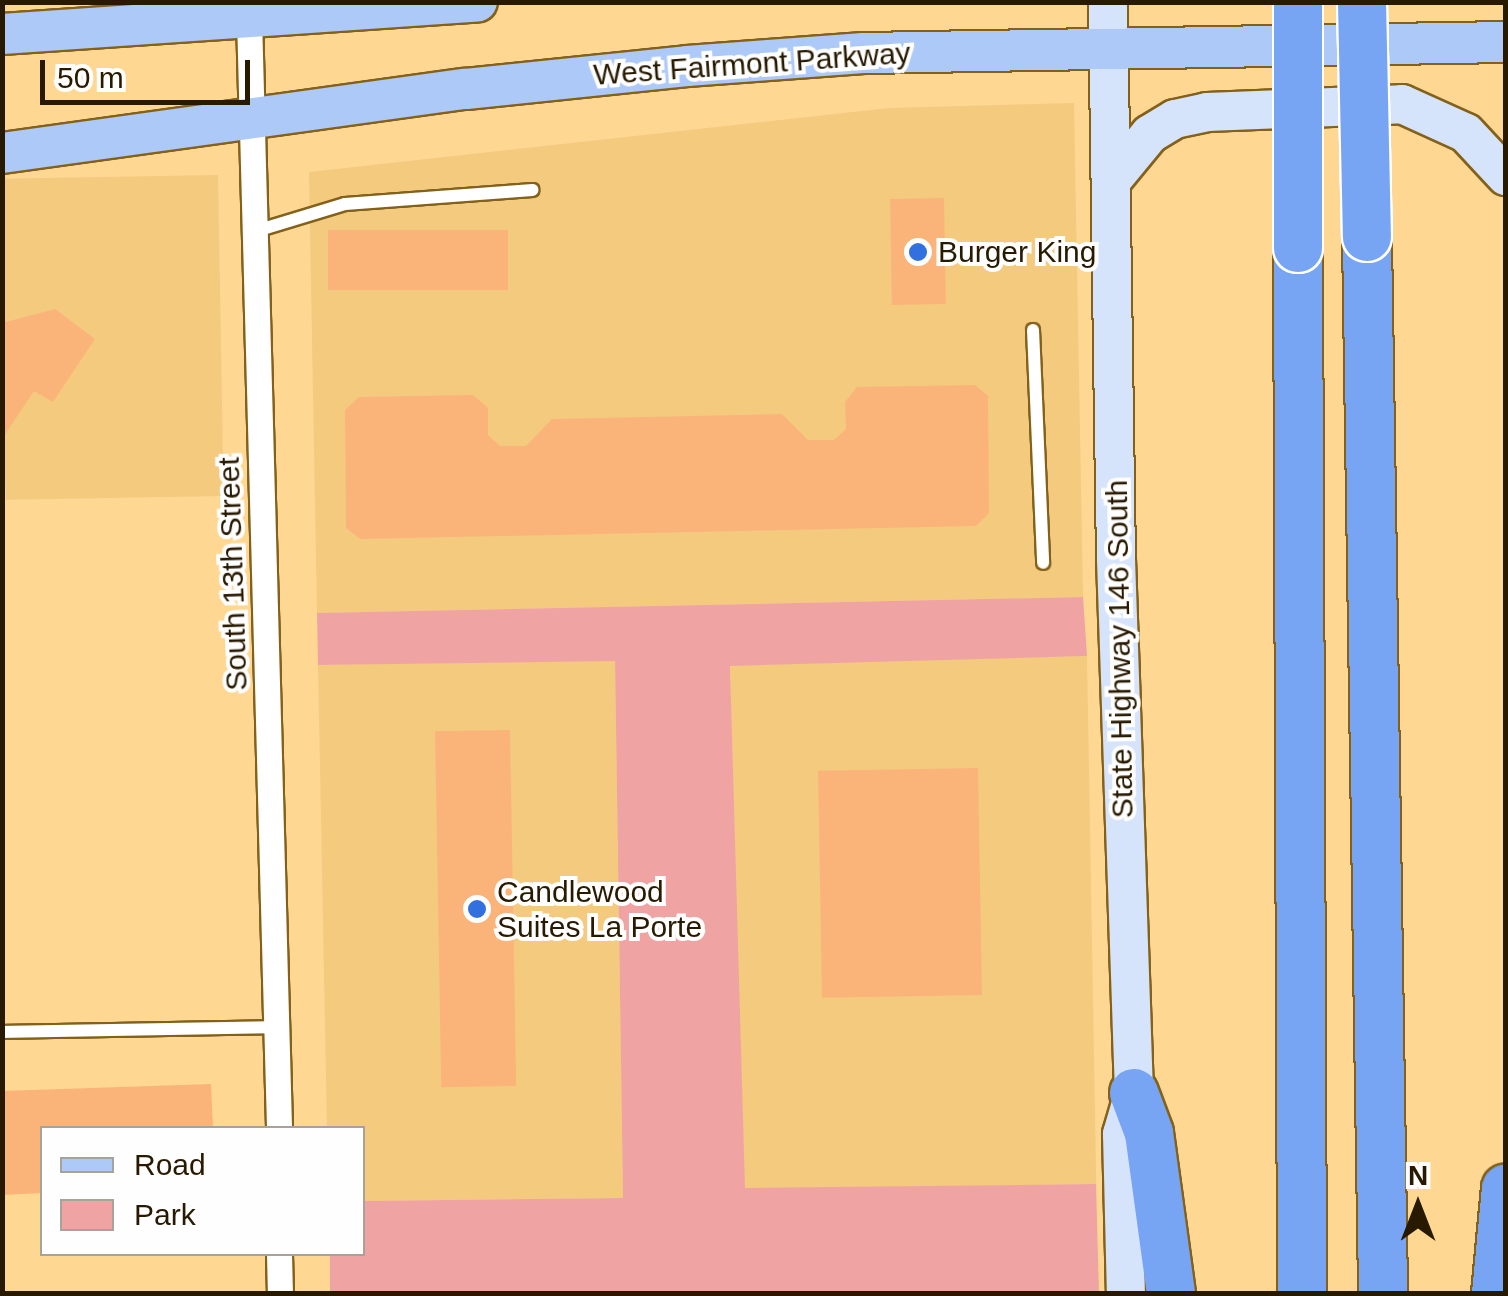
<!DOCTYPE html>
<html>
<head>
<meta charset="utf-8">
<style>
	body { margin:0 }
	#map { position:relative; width:1508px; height:1296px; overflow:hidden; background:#fed793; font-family:Helvetica,sans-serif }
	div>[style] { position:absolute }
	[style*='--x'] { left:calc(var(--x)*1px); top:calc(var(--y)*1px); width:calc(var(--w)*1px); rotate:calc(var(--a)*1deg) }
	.built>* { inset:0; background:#f4ca7f; transform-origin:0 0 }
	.green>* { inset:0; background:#efa4a3 }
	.building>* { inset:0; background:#fab479; transform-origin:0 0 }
	.roads { filter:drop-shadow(2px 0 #84611a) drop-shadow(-2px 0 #84611a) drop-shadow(0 2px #84611a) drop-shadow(0 -2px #84611a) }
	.lane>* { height:12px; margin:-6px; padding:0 6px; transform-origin:6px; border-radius:6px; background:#fff }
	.street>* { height:25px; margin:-12.5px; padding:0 12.5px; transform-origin:12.5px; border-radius:12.5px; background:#fff }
	.secondary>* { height:38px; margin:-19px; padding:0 19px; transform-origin:19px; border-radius:19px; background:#d6e4fb }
	.primary>* { height:40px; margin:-20px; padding:0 20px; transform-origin:20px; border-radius:20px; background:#adc9f8 }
	.highway>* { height:48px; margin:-24px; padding:0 24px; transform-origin:24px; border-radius:24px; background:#77a5f3 }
	.bridges { filter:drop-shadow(2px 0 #fff) drop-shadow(-2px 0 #fff) drop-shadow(0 2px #fff) drop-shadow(0 -2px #fff) }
	.highway-bridge>* { height:48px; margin:-24px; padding:0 24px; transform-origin:24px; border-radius:24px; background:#77a5f3 }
	.dots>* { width:28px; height:28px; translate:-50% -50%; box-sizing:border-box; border:5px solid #fefefe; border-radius:50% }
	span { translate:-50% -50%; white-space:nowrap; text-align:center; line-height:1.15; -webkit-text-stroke:8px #fefefe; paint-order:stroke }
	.street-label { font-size:30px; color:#281a00 }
	.poi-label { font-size:30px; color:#281a00 }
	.left { translate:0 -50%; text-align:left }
	.frame { position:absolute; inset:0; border:5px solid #281a00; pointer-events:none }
	.legend { position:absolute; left:40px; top:1126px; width:325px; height:130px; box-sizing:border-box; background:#fefefe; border:2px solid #a8a398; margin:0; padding:12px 18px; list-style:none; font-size:30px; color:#281a00 }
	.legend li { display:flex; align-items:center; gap:20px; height:50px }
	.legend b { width:50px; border:2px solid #a8a398 }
	.north { position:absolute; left:1368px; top:1156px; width:100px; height:100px; -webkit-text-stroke:8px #fefefe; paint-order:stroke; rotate:0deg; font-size:28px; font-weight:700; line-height:40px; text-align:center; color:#281a00 }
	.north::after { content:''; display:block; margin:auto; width:35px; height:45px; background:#281a00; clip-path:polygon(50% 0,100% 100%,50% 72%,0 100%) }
	.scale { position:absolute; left:40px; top:60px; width:210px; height:45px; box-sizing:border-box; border:5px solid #281a00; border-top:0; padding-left:12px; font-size:30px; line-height:35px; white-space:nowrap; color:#281a00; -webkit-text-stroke:8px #fefefe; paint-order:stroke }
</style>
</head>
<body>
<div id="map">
	<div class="built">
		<i style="clip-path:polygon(1074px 103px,1083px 597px,317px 613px,309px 172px,889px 108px)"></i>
		<i style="left:218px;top:175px;width:321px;height:218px;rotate:89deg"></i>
		<i style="left:1087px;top:656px;width:528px;height:357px;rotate:89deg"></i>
		<i style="clip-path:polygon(615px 660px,623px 1198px,363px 1201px,362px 1128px,327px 1128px,318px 665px)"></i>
	</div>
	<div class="green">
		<i style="clip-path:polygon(1083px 597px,1087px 656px,730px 666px,745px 1188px,1096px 1184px,1099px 1293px,330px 1293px,330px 1254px,362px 1254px,363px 1201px,623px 1198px,615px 661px,318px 665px,317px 613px)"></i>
	</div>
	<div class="building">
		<i style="left:944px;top:198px;width:106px;height:54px;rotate:89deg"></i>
		<i style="left:508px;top:230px;width:60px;height:180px;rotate:90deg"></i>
		<i style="clip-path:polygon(55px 309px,95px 339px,53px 402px,34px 391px,2px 439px,2px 323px)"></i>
		<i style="clip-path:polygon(975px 385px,988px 396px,989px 513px,976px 526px,360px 539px,346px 528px,345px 410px,359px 397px,473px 395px,488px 408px,488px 435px,500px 446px,526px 446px,552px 419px,782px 414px,808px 440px,834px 440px,846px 429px,845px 402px,857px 387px)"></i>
		<i style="left:510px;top:730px;width:356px;height:75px;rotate:89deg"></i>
		<i style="left:978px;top:768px;width:227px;height:160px;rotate:89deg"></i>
		<i style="clip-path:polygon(211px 1084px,213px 1128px,42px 1128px,42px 1193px,2px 1195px,2px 1091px)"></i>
	</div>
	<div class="roads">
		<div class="lane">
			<i style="--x:256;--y:231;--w:93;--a:-16.9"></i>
			<i style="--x:345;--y:204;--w:188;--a:-4.3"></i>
			<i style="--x:1033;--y:330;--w:233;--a:87.5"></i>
			<i style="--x:2;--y:1032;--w:275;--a:-1"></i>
		</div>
		<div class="street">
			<i style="--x:249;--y:18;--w:1110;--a:88.45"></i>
			<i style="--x:279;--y:1254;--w:40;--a:88.6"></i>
		</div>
		<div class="secondary">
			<i style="--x:1108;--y:2;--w:557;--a:89.18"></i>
			<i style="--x:1116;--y:559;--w:534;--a:88.07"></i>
			<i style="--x:1134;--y:1093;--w:43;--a:106.3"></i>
			<i style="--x:1122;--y:1134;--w:160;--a:88.6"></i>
			<i style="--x:1113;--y:179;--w:58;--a:-50.6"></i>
			<i style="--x:1150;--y:134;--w:29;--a:-31"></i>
			<i style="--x:1175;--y:119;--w:33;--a:-12"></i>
			<i style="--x:1207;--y:112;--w:195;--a:-2.3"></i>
			<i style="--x:1402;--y:104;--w:70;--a:24.4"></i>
			<i style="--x:1466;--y:133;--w:59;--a:47.1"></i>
		</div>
		<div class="primary">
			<i style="--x:2;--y:34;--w:476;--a:-3.9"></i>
			<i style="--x:2;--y:153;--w:468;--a:-7.9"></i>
			<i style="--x:466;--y:89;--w:222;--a:-5.9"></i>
			<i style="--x:687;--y:66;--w:177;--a:-4.2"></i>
			<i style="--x:864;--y:53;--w:642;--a:-0.98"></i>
		</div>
		<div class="highway">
			<i style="--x:1367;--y:237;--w:1057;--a:89.13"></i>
			<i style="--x:1298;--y:248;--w:1046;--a:89.78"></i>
			<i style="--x:1134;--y:1093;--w:43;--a:69.4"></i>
			<i style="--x:1149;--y:1133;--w:162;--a:82.2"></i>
			<i style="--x:1496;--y:1294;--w:106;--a:-84.6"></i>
		</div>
	</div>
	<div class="bridges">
		<div class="highway-bridge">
			<i style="--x:1298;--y:2;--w:246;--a:90"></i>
			<i style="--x:1362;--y:2;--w:235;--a:88.8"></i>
		</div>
	</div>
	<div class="dots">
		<i style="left:918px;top:252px;background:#3170de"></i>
		<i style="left:477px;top:909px;background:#3170de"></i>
	</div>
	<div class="street-label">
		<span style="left:752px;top:64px;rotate:-4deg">West Fairmont Parkway</span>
		<span style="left:233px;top:574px;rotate:-92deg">South 13th Street</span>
		<span style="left:1120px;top:649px;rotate:-91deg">State Highway 146 South</span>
	</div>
	<div class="poi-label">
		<span class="left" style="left:938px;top:252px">Burger King</span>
		<span class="left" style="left:497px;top:909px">Candlewood<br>Suites La Porte</span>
	</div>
	<div class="frame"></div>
	<ul class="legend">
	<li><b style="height:12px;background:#adc9f8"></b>Road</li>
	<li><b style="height:28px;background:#efa4a3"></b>Park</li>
	</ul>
	<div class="north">N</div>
	<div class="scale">50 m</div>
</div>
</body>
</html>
